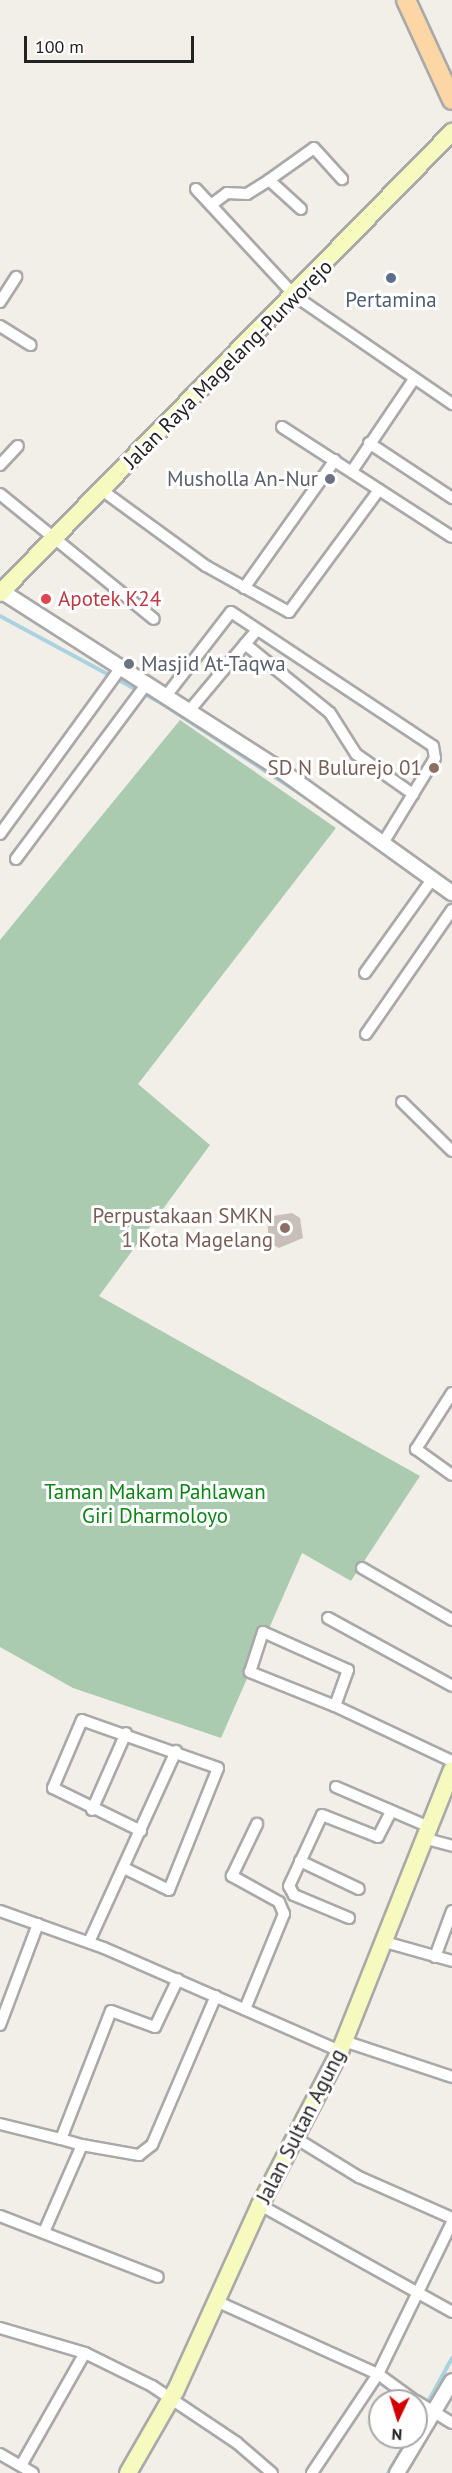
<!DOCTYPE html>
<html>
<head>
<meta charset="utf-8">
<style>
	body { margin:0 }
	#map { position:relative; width:452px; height:2473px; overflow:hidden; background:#f2efe9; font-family:"PT Sans",sans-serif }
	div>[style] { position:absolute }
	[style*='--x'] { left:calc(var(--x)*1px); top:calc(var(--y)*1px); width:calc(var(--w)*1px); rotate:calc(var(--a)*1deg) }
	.cemetery>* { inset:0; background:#aacbaf }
	.stream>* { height:4px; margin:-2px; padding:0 2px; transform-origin:2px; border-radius:2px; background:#aad3df }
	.building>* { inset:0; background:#c7bfb8 }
	.roads { filter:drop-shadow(2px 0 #a9a9a9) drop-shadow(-2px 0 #a9a9a9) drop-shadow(0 2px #a9a9a9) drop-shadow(0 -2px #a9a9a9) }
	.minor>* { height:10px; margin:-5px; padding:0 5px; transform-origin:5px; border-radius:5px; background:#fff }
	.tertiary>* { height:14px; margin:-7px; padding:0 7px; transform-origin:7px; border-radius:7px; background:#fff }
	.secondary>* { height:16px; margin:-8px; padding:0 8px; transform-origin:8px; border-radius:8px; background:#f7fabf }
	.primary>* { height:18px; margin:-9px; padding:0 9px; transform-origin:9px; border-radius:9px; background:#fcd6a4 }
	.dots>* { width:16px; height:16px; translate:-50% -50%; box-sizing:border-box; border:3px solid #fff; border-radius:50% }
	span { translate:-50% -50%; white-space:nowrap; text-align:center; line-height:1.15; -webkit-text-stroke:6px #fff; paint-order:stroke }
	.service-label { font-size:21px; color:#4e5e75 }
	.street-label { font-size:21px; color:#222 }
	.worship-label { font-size:21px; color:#5b616d }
	.right { translate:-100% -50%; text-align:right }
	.left { translate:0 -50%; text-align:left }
	.health-label { font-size:21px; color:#be3a42 }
	.education-label { font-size:21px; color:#785e54 }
	.park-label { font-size:21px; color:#0c8416 }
	.north { position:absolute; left:368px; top:2389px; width:60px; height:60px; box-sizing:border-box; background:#fff; border:2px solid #a7a7a7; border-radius:50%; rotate:184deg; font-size:16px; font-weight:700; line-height:24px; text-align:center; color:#222 }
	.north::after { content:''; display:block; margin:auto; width:21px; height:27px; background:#d40000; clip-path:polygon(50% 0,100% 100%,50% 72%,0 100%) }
	.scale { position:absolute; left:24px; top:36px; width:170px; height:27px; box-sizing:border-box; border:3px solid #222; border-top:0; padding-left:8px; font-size:18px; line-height:21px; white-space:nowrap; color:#222; -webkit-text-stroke:4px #fff; paint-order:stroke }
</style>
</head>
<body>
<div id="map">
	<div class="cemetery">
		<i style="clip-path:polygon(180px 720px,336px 828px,138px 1084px,210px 1145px,99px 1296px,420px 1476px,351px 1581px,302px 1553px,221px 1738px,73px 1688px,0 1647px,0 940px)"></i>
	</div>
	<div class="stream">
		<i style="--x:0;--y:616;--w:183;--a:28.4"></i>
		<i style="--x:161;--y:703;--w:199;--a:33.1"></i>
		<i style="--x:416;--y:2424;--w:75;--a:-61.4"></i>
		<i style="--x:388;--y:2473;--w:42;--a:-59.7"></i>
	</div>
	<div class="building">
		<i style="clip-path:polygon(292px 1213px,300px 1218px,303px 1238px,279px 1248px,269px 1243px,267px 1217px)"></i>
	</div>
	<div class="roads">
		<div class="minor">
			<i style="--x:269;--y:180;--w:55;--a:-35.4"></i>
			<i style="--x:314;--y:148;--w:42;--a:47.9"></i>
			<i style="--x:196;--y:189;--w:146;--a:47.2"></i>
			<i style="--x:295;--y:296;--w:191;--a:34.5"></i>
			<i style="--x:211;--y:205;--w:20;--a:-37"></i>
			<i style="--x:227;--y:193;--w:20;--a:3"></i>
			<i style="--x:247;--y:194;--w:26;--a:-32"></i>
			<i style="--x:269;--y:180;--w:43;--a:42.2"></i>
			<i style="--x:0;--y:302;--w:30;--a:-57"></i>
			<i style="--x:0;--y:326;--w:36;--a:32"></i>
			<i style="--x:282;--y:427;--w:202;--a:32.9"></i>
			<i style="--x:369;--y:443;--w:100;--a:33.5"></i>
			<i style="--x:0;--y:465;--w:26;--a:-47"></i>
			<i style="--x:352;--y:471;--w:111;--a:-56"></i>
			<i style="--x:103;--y:491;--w:127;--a:36.1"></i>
			<i style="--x:206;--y:566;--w:95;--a:29"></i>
			<i style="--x:289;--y:612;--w:152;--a:-53.6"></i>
			<i style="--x:0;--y:494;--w:198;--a:39.1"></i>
			<i style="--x:244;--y:588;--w:157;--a:-54.6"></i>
			<i style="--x:245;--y:644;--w:109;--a:39.1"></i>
			<i style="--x:330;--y:713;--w:49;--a:57.6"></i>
			<i style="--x:356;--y:754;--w:70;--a:35.1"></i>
			<i style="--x:166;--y:696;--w:106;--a:-52.3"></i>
			<i style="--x:231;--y:612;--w:242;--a:33.6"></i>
			<i style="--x:433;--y:746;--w:12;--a:81"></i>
			<i style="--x:435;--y:758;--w:100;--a:121.5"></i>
			<i style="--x:189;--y:711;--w:106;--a:-50"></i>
			<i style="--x:0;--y:834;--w:208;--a:-54"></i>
			<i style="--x:16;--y:859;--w:219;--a:-53.3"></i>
			<i style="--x:365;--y:973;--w:117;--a:-54.4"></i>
			<i style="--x:366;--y:1034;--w:151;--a:-55.3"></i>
			<i style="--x:402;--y:1102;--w:70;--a:44.4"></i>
			<i style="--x:452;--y:1393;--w:67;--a:122.7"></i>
			<i style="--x:416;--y:1449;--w:44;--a:35.8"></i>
			<i style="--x:362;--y:1568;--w:104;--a:30"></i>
			<i style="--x:328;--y:1618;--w:141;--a:28.7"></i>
			<i style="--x:335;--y:1706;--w:92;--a:-158.2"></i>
			<i style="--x:250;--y:1672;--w:42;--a:-72"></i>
			<i style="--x:263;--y:1632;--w:93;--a:24.1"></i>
			<i style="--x:348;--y:1670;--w:38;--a:110"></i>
			<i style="--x:335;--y:1706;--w:129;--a:25.2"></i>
			<i style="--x:336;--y:1787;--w:99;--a:23.2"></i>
			<i style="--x:92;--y:1810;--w:84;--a:-66.2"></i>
			<i style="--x:423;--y:1838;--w:30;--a:15"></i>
			<i style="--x:300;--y:1861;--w:65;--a:25.4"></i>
			<i style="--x:124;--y:1868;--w:50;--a:26.1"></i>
			<i style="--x:169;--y:1890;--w:131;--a:-68.1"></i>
			<i style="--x:218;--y:1768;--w:144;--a:-160.6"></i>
			<i style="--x:82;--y:1720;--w:74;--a:113.1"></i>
			<i style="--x:53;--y:1788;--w:98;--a:26"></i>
			<i style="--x:0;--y:1911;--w:110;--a:19.6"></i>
			<i style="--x:104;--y:1948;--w:257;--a:23.6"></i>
			<i style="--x:349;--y:1918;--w:60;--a:-157.3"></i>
			<i style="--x:294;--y:1895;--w:10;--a:-119"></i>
			<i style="--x:289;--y:1886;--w:78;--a:-65.1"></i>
			<i style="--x:322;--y:1815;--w:60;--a:21.4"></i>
			<i style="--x:378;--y:1837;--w:29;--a:-63"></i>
			<i style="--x:89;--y:1942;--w:210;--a:-65.5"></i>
			<i style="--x:385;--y:1942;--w:70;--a:15.8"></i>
			<i style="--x:435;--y:1957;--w:49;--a:-69.7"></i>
			<i style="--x:245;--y:2009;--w:103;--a:-67.7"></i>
			<i style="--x:284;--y:1914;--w:13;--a:-113"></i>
			<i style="--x:279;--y:1902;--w:54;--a:-151"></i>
			<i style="--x:232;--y:1876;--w:58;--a:-64.3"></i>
			<i style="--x:0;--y:2025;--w:108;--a:-69.4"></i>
			<i style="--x:344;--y:2041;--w:114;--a:18.4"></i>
			<i style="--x:0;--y:2124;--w:63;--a:13.8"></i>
			<i style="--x:297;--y:2139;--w:73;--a:31.5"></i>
			<i style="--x:359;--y:2177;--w:102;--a:23.8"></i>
			<i style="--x:82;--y:2145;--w:58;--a:10"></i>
			<i style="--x:139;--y:2155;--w:16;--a:-38"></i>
			<i style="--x:152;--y:2145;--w:162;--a:-66.8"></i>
			<i style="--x:260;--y:2205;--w:220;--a:29.1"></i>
			<i style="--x:0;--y:2216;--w:169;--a:21.1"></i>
			<i style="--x:44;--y:2232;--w:95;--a:-66.4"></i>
			<i style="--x:82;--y:2145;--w:22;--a:-164"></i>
			<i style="--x:61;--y:2139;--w:137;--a:-68.7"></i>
			<i style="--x:111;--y:2011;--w:47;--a:20"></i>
			<i style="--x:155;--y:2027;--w:53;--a:-64.4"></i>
			<i style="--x:216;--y:2301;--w:178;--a:24.3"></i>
			<i style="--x:378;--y:2374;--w:46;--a:36.1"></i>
			<i style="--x:0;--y:2328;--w:89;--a:16.4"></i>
			<i style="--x:85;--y:2353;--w:75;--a:26.2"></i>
			<i style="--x:152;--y:2386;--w:102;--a:33.8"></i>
			<i style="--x:237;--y:2443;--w:46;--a:40.6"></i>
			<i style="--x:416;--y:2401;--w:42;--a:31.4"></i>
			<i style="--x:0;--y:2454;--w:38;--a:30"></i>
			<i style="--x:23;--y:2462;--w:125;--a:-60.4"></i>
			<i style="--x:312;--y:2473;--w:119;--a:-56.3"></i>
			<i style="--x:378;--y:2374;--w:169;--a:-64"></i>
		</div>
		<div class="tertiary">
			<i style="--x:1;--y:591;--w:325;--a:32.6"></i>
			<i style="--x:275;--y:766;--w:218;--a:35.7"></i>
			<i style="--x:397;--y:2473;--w:107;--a:-59.1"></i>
		</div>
		<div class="secondary">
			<i style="--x:0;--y:593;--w:646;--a:-45.56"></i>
			<i style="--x:128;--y:2473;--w:96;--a:-60"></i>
			<i style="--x:176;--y:2390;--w:203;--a:-65.6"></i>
			<i style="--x:260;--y:2205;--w:174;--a:-62.5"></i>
			<i style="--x:340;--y:2051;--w:302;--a:-68.3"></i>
		</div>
		<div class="primary">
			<i style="--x:406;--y:0;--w:110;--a:65.3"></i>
		</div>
	</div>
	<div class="dots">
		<i style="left:391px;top:278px;background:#5c6f8a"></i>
		<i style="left:330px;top:479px;background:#6b7280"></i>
		<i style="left:46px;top:599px;background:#e0444e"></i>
		<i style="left:129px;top:664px;background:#6b7280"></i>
		<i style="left:434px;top:768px;background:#8d6e63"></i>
		<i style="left:285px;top:1228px;background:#8d6e63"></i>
	</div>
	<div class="service-label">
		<span style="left:391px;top:300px">Pertamina</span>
	</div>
	<div class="street-label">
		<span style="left:228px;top:364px;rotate:-45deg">Jalan Raya Magelang-Purworejo</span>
		<span style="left:301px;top:2126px;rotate:-63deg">Jalan Sultan Agung</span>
	</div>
	<div class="worship-label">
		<span class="right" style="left:318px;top:479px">Musholla An-Nur</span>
		<span class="left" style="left:141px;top:664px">Masjid At-Taqwa</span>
	</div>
	<div class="health-label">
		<span class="left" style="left:58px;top:599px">Apotek K24</span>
	</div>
	<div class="education-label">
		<span class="right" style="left:422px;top:768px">SD N Bulurejo 01</span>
		<span class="right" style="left:273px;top:1228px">Perpustakaan SMKN<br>1 Kota Magelang</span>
	</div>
	<div class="park-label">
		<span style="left:155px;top:1504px">Taman Makam Pahlawan<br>Giri Dharmoloyo</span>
	</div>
	<div class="north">N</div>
	<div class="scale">100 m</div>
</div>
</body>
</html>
